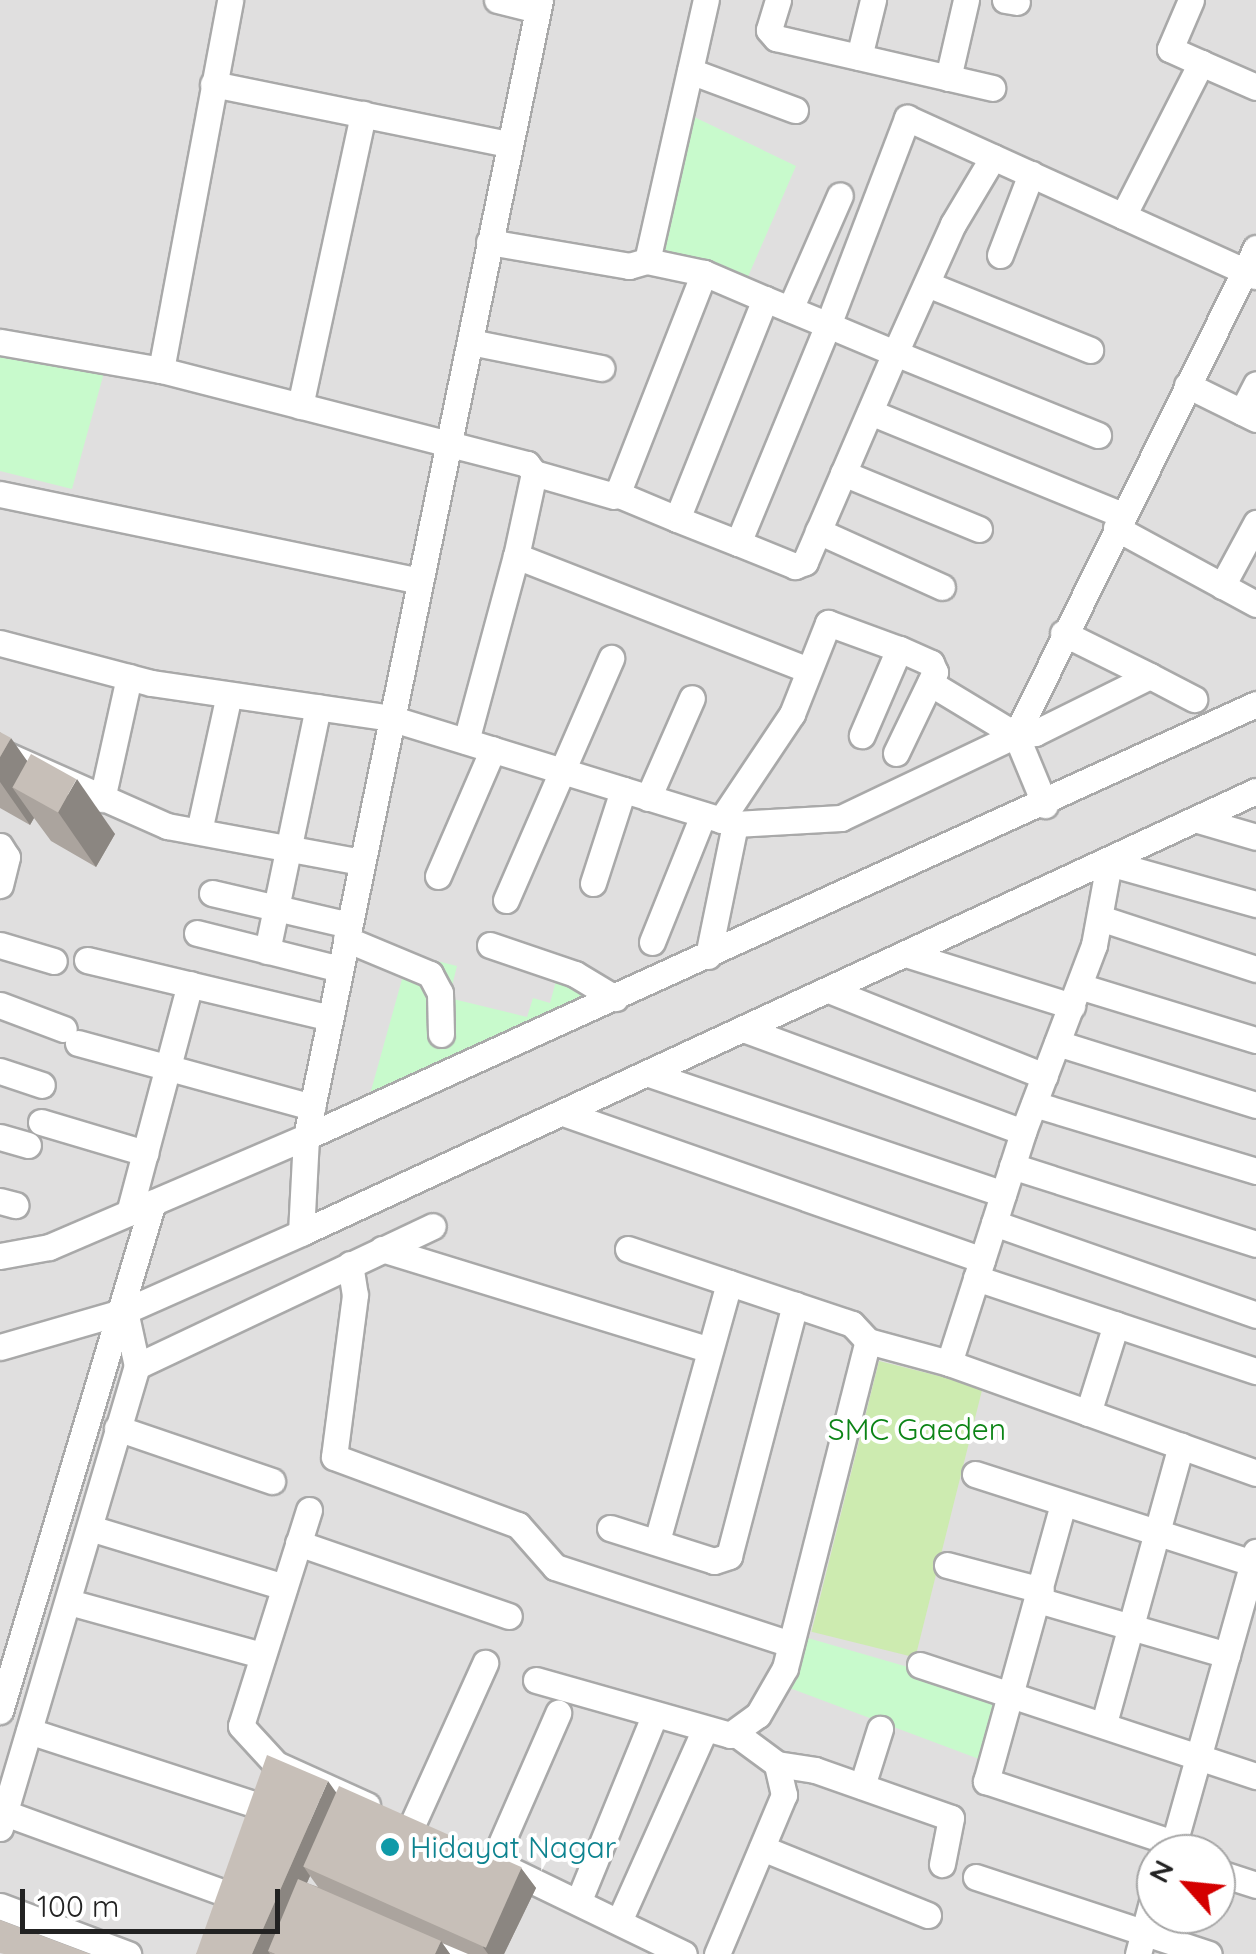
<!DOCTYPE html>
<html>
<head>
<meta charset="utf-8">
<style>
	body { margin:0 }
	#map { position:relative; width:1256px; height:1954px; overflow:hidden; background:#f2efe9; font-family:Quicksand,sans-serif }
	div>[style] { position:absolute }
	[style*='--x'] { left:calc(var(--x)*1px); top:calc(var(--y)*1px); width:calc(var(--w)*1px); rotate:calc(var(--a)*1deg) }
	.residential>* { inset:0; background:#e0dfdf }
	.grass>* { inset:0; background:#cdebb0; transform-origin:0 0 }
	.park>* { inset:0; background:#c8facc }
	.roads { filter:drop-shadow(2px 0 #a9a9a9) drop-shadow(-2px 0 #a9a9a9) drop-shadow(0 2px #a9a9a9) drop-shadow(0 -2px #a9a9a9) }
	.minor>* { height:25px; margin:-12.5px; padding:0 12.5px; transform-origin:12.5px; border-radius:12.5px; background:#fff }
	.wall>* { inset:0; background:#aba49e }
	.shaded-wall>* { inset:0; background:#8b8681 }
	.building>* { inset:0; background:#c7bfb8; transform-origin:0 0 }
	.dots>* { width:28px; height:28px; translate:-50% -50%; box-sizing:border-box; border:5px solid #fff; border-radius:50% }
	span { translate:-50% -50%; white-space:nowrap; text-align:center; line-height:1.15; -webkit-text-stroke:8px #fff; paint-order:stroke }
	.park-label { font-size:30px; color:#0c8416 }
	.culture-label { font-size:30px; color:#0d838f }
	.left { translate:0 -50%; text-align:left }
	.north { position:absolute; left:1136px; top:1834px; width:100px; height:100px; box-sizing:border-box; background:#fff; border:2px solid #a7a7a7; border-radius:50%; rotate:297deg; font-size:28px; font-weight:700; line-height:40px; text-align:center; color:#222 }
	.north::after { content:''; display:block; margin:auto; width:35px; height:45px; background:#d40000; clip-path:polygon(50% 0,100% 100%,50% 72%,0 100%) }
	.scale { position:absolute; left:20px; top:1889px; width:260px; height:45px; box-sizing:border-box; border:5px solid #222; border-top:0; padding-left:12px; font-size:30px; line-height:35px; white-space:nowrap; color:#222; -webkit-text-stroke:8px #fff; paint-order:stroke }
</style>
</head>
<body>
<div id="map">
	<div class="residential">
		<i style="clip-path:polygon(evenodd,0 0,1256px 0,1256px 1954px,0 1954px,0 0,1156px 1854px,1216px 1854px,1216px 1914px,1156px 1914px,1156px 1854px)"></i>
	</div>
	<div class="grass">
		<i style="left:879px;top:1361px;width:107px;height:279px;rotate:14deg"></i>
	</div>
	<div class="park">
		<i style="clip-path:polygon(688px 114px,796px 166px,747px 279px,656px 255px)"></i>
		<i style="clip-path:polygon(0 347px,105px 369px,72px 489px,0 471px)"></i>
		<i style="clip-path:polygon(409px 954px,457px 966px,449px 998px,527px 1017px,533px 998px,550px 1003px,559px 970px,609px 997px,369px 1098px)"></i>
		<i style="clip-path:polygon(801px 1636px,1008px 1696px,987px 1762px,787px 1687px)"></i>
	</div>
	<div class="roads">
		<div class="minor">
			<i style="--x:497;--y:0;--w:41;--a:14"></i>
			<i style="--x:778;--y:0;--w:31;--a:107"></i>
			<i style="--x:769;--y:30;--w:11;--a:49"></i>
			<i style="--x:776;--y:38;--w:222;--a:13"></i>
			<i style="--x:1005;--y:0;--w:12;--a:9"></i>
			<i style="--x:859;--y:57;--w:59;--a:-76.2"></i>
			<i style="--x:1201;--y:63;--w:60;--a:23.6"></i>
			<i style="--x:690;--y:71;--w:112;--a:20.4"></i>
			<i style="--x:948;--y:78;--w:80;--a:-77"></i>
			<i style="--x:213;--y:84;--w:301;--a:11.5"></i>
			<i style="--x:993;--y:157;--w:78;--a:120.8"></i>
			<i style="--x:953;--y:224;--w:141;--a:114.2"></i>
			<i style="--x:895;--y:353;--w:219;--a:22"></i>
			<i style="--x:1123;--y:216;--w:172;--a:-63"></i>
			<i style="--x:1201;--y:63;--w:34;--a:-156"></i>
			<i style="--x:1170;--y:49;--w:53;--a:-66.8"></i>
			<i style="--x:489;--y:242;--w:142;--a:9.7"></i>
			<i style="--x:629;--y:266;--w:19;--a:-16"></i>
			<i style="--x:647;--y:261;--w:268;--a:-77.3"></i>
			<i style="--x:1000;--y:255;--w:87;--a:-69.1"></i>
			<i style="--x:647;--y:261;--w:58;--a:11.9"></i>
			<i style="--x:927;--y:284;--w:176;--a:22"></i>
			<i style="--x:790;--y:309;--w:124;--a:-66.3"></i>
			<i style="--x:0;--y:342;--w:163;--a:9.9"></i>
			<i style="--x:161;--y:370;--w:378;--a:14.4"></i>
			<i style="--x:527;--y:464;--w:11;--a:52"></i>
			<i style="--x:534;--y:473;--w:85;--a:102.2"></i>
			<i style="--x:470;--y:342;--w:134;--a:11.2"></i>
			<i style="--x:161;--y:370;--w:376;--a:-79.4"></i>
			<i style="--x:1187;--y:385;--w:77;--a:26.2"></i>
			<i style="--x:300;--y:406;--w:299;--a:-77.8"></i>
			<i style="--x:870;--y:412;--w:272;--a:22.2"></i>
			<i style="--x:1242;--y:412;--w:31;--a:-63"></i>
			<i style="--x:534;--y:473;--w:83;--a:16"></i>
			<i style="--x:843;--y:473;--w:147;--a:22.4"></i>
			<i style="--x:0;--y:494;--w:429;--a:11.7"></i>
			<i style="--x:677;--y:519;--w:60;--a:-157.3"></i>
			<i style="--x:622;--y:496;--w:9;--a:-103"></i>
			<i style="--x:620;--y:487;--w:230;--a:-68.6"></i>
			<i style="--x:704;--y:273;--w:66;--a:23.1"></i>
			<i style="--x:765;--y:299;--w:68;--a:22.4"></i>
			<i style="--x:828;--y:325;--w:73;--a:22.7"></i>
			<i style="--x:895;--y:353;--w:228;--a:113.3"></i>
			<i style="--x:805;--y:562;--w:11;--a:158"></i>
			<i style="--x:795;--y:566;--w:61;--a:-158"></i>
			<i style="--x:738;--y:543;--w:236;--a:-67.6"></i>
			<i style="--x:828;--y:325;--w:222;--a:-69.1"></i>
			<i style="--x:907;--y:118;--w:383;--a:24.4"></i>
			<i style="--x:1116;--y:528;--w:159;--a:28.5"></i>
			<i style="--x:818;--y:531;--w:136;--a:24.3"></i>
			<i style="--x:738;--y:543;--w:66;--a:-158.5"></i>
			<i style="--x:677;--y:519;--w:237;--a:-68.2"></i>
			<i style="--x:1222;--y:586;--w:72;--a:-61.6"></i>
			<i style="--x:1063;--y:633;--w:97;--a:26.3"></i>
			<i style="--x:0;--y:643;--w:156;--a:14.8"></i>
			<i style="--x:151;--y:683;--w:242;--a:8.3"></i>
			<i style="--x:390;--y:718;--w:361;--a:17.1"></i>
			<i style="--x:735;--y:824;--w:106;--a:-3.2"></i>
			<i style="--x:841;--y:818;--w:194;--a:-25.4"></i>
			<i style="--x:1016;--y:735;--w:543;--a:-63.77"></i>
			<i style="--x:930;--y:683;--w:100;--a:31.2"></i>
			<i style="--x:1016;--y:735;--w:19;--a:-6"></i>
			<i style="--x:1035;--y:733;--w:128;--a:-26.4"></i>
			<i style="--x:1150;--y:676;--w:50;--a:27.6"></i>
			<i style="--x:1016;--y:735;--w:76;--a:67.5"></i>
			<i style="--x:466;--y:741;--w:192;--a:-74.9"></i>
			<i style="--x:516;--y:556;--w:314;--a:21.3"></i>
			<i style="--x:0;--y:752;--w:183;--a:23.9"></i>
			<i style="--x:167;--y:826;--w:197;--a:10.5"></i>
			<i style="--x:896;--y:753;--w:90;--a:-64.3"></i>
			<i style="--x:935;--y:672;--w:10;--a:-114"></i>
			<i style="--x:931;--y:663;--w:35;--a:-156"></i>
			<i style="--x:648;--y:798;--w:109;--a:-66.3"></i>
			<i style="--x:102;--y:799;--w:125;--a:-77.5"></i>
			<i style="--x:721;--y:820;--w:128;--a:-56.2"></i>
			<i style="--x:792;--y:714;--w:98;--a:-68.4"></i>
			<i style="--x:828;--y:623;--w:76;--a:20.1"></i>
			<i style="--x:899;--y:649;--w:94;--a:113.3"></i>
			<i style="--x:1198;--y:820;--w:60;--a:16.3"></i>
			<i style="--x:199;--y:831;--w:139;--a:-77.6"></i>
			<i style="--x:0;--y:846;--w:13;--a:58"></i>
			<i style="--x:7;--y:857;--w:29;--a:104"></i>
			<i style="--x:438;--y:876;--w:138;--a:-66.6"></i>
			<i style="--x:593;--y:883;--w:98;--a:-72.1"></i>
			<i style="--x:212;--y:893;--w:141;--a:13.1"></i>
			<i style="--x:506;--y:900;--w:264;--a:-66.5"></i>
			<i style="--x:1100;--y:918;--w:164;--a:18.1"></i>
			<i style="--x:197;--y:933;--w:147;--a:14.1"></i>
			<i style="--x:346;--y:939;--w:91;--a:22.6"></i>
			<i style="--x:430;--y:974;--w:21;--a:62"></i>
			<i style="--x:440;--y:993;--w:41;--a:88.6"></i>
			<i style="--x:652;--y:942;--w:137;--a:-68.1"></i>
			<i style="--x:0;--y:945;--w:56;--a:16.5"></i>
			<i style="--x:490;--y:945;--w:90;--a:18.8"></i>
			<i style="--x:575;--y:974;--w:47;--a:31"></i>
			<i style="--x:267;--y:951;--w:249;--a:-78.2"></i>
			<i style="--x:909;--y:955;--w:171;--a:17.4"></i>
			<i style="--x:708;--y:956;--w:135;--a:-78.4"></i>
			<i style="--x:87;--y:960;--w:250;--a:13.4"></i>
			<i style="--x:1079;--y:986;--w:185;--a:17"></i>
			<i style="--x:831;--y:991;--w:230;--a:21.7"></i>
			<i style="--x:0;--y:1005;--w:68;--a:20.6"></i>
			<i style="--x:746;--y:1030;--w:295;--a:20.2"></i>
			<i style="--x:78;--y:1043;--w:243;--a:15.3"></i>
			<i style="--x:1057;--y:1043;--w:208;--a:17.3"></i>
			<i style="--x:0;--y:1071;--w:44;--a:18.4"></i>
			<i style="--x:649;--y:1074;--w:374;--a:18.7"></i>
			<i style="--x:1034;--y:1104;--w:232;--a:16.8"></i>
			<i style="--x:563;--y:1113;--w:444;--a:19.3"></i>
			<i style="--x:41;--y:1122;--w:109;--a:16.6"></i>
			<i style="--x:0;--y:1137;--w:29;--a:16"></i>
			<i style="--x:1012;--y:1166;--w:256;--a:17.7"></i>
			<i style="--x:0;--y:1201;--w:16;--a:15"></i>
			<i style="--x:129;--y:1213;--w:237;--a:-75.1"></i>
			<i style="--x:994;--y:1223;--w:278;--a:19.3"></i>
			<i style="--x:301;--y:1233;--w:96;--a:-87"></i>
			<i style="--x:306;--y:1137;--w:1161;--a:-78.37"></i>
			<i style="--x:382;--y:1249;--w:343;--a:17.1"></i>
			<i style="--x:628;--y:1249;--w:236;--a:18.5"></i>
			<i style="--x:852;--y:1324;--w:23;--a:47"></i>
			<i style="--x:0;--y:1256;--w:50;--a:-10.4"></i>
			<i style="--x:49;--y:1247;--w:280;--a:-23.2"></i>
			<i style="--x:306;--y:1137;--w:1044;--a:-24.5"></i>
			<i style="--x:350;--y:1264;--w:31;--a:81"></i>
			<i style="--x:355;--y:1295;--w:163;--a:97.4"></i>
			<i style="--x:334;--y:1457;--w:196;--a:20.3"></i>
			<i style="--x:518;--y:1525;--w:56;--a:48.6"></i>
			<i style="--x:555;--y:1567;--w:248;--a:18.1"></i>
			<i style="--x:976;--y:1278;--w:295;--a:18.4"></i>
			<i style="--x:0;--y:1347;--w:130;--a:-16.1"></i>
			<i style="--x:125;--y:1311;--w:193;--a:-23.9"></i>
			<i style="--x:301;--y:1233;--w:1052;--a:-24.84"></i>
			<i style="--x:949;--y:1363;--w:326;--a:19.7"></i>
			<i style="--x:137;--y:1366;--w:327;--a:-25.3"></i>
			<i style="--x:1088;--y:1413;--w:93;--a:-72.5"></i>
			<i style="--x:117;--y:1428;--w:164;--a:18.9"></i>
			<i style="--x:975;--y:1474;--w:292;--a:17.8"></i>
			<i style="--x:1063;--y:1504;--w:288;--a:105.5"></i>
			<i style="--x:986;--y:1781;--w:198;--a:18.3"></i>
			<i style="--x:309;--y:1510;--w:226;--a:107.5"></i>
			<i style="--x:241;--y:1726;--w:52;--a:47.4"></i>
			<i style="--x:276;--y:1764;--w:100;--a:24.3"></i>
			<i style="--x:90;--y:1528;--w:203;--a:16.9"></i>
			<i style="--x:610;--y:1528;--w:109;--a:17.6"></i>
			<i style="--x:714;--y:1561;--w:16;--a:-18"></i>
			<i style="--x:729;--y:1556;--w:260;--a:-75.3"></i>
			<i style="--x:657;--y:1541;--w:268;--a:-74.4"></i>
			<i style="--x:298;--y:1543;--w:223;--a:19.1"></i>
			<i style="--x:947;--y:1565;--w:97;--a:14.9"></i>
			<i style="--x:1038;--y:1600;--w:197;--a:16.2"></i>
			<i style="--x:69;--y:1602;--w:200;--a:15.4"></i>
			<i style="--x:920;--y:1665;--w:354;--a:18.3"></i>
			<i style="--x:536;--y:1680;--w:202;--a:15.8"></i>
			<i style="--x:730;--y:1735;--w:34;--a:-36"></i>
			<i style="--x:758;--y:1715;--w:54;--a:-60.1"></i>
			<i style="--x:785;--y:1668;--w:337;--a:-75.8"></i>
			<i style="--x:868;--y:1341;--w:84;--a:15.2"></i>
			<i style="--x:949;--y:1363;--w:243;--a:-72.2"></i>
			<i style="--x:1023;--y:1132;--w:200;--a:-69.2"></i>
			<i style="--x:1094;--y:945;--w:83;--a:-79.6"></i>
			<i style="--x:1109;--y:863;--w:153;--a:15.6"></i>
			<i style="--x:0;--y:1711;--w:531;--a:-73.27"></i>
			<i style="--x:1104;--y:1723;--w:288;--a:-74.5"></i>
			<i style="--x:29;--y:1731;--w:243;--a:18"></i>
			<i style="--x:777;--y:1764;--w:38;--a:9"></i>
			<i style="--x:815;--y:1770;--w:144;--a:19.4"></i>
			<i style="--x:951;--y:1818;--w:47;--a:101.1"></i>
			<i style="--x:862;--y:1786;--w:60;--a:-72.5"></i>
			<i style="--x:5;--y:1813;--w:236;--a:20"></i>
			<i style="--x:412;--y:1825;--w:178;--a:-65.7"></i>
			<i style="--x:0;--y:1828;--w:482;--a:-73.5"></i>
			<i style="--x:137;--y:1366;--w:56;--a:-102.3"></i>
			<i style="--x:762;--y:1848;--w:179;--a:22"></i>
			<i style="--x:1171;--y:1854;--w:314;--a:-74.3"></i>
			<i style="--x:493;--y:1862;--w:163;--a:-66.4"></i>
			<i style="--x:500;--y:1865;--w:204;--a:25.8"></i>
			<i style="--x:1216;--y:1872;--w:42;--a:18"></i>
			<i style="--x:976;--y:1877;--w:245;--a:18.3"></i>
			<i style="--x:579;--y:1900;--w:199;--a:-67.8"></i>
			<i style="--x:0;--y:1906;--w:137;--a:20.6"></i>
			<i style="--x:620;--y:1919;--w:206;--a:-65.9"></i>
			<i style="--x:414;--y:1935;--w:48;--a:23.4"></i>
			<i style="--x:717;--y:1954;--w:173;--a:-67.2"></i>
			<i style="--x:784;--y:1795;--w:32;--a:-103"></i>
			<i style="--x:777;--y:1764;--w:52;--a:-143.6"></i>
			<i style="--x:1138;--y:1954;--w:69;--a:-75"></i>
		</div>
	</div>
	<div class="wall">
		<i style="clip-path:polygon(0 732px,27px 761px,115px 834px,96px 867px,51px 841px,34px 818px,30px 825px,0 808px)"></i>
		<i style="clip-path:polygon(evenodd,336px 1793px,521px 1868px,536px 1888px,504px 1954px,468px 1954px,442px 1943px,450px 1954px,196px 1954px,336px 1793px,310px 1876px,318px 1887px,307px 1883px,310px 1876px)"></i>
	</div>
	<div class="shaded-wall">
		<i style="clip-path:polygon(11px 738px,49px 792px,12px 787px,34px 818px,30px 825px,0 782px,0 757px)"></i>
		<i style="clip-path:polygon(77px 779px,115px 834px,96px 867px,58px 812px)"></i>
		<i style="clip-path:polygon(328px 1781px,343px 1802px,304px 1867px,310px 1876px,275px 1954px,268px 1951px,270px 1954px,252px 1954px)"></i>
		<i style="clip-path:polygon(521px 1868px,536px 1888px,504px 1954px,488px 1954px,483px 1947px)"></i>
		<i style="clip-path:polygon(441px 1941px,450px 1954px,435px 1954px)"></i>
	</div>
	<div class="building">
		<i style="clip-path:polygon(0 732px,11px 738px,0 757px)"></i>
		<i style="left:31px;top:754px;width:52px;height:38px;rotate:29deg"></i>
		<i style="clip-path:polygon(267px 1755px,328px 1781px,252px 1954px,196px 1954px)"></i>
		<i style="left:339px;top:1786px;width:200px;height:88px;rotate:24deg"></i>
		<i style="clip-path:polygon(298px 1879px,441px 1941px,435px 1954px,275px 1954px,268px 1951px)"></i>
		<i style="clip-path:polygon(0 1920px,90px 1954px,4px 1954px,0 1953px)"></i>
	</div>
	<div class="dots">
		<i style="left:390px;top:1847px;background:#0f9aa8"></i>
	</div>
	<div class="park-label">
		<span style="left:917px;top:1429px">SMC Gaeden</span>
	</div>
	<div class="culture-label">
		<span class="left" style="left:410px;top:1847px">Hidayat Nagar</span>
	</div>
	<div class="north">N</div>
	<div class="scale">100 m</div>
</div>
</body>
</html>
